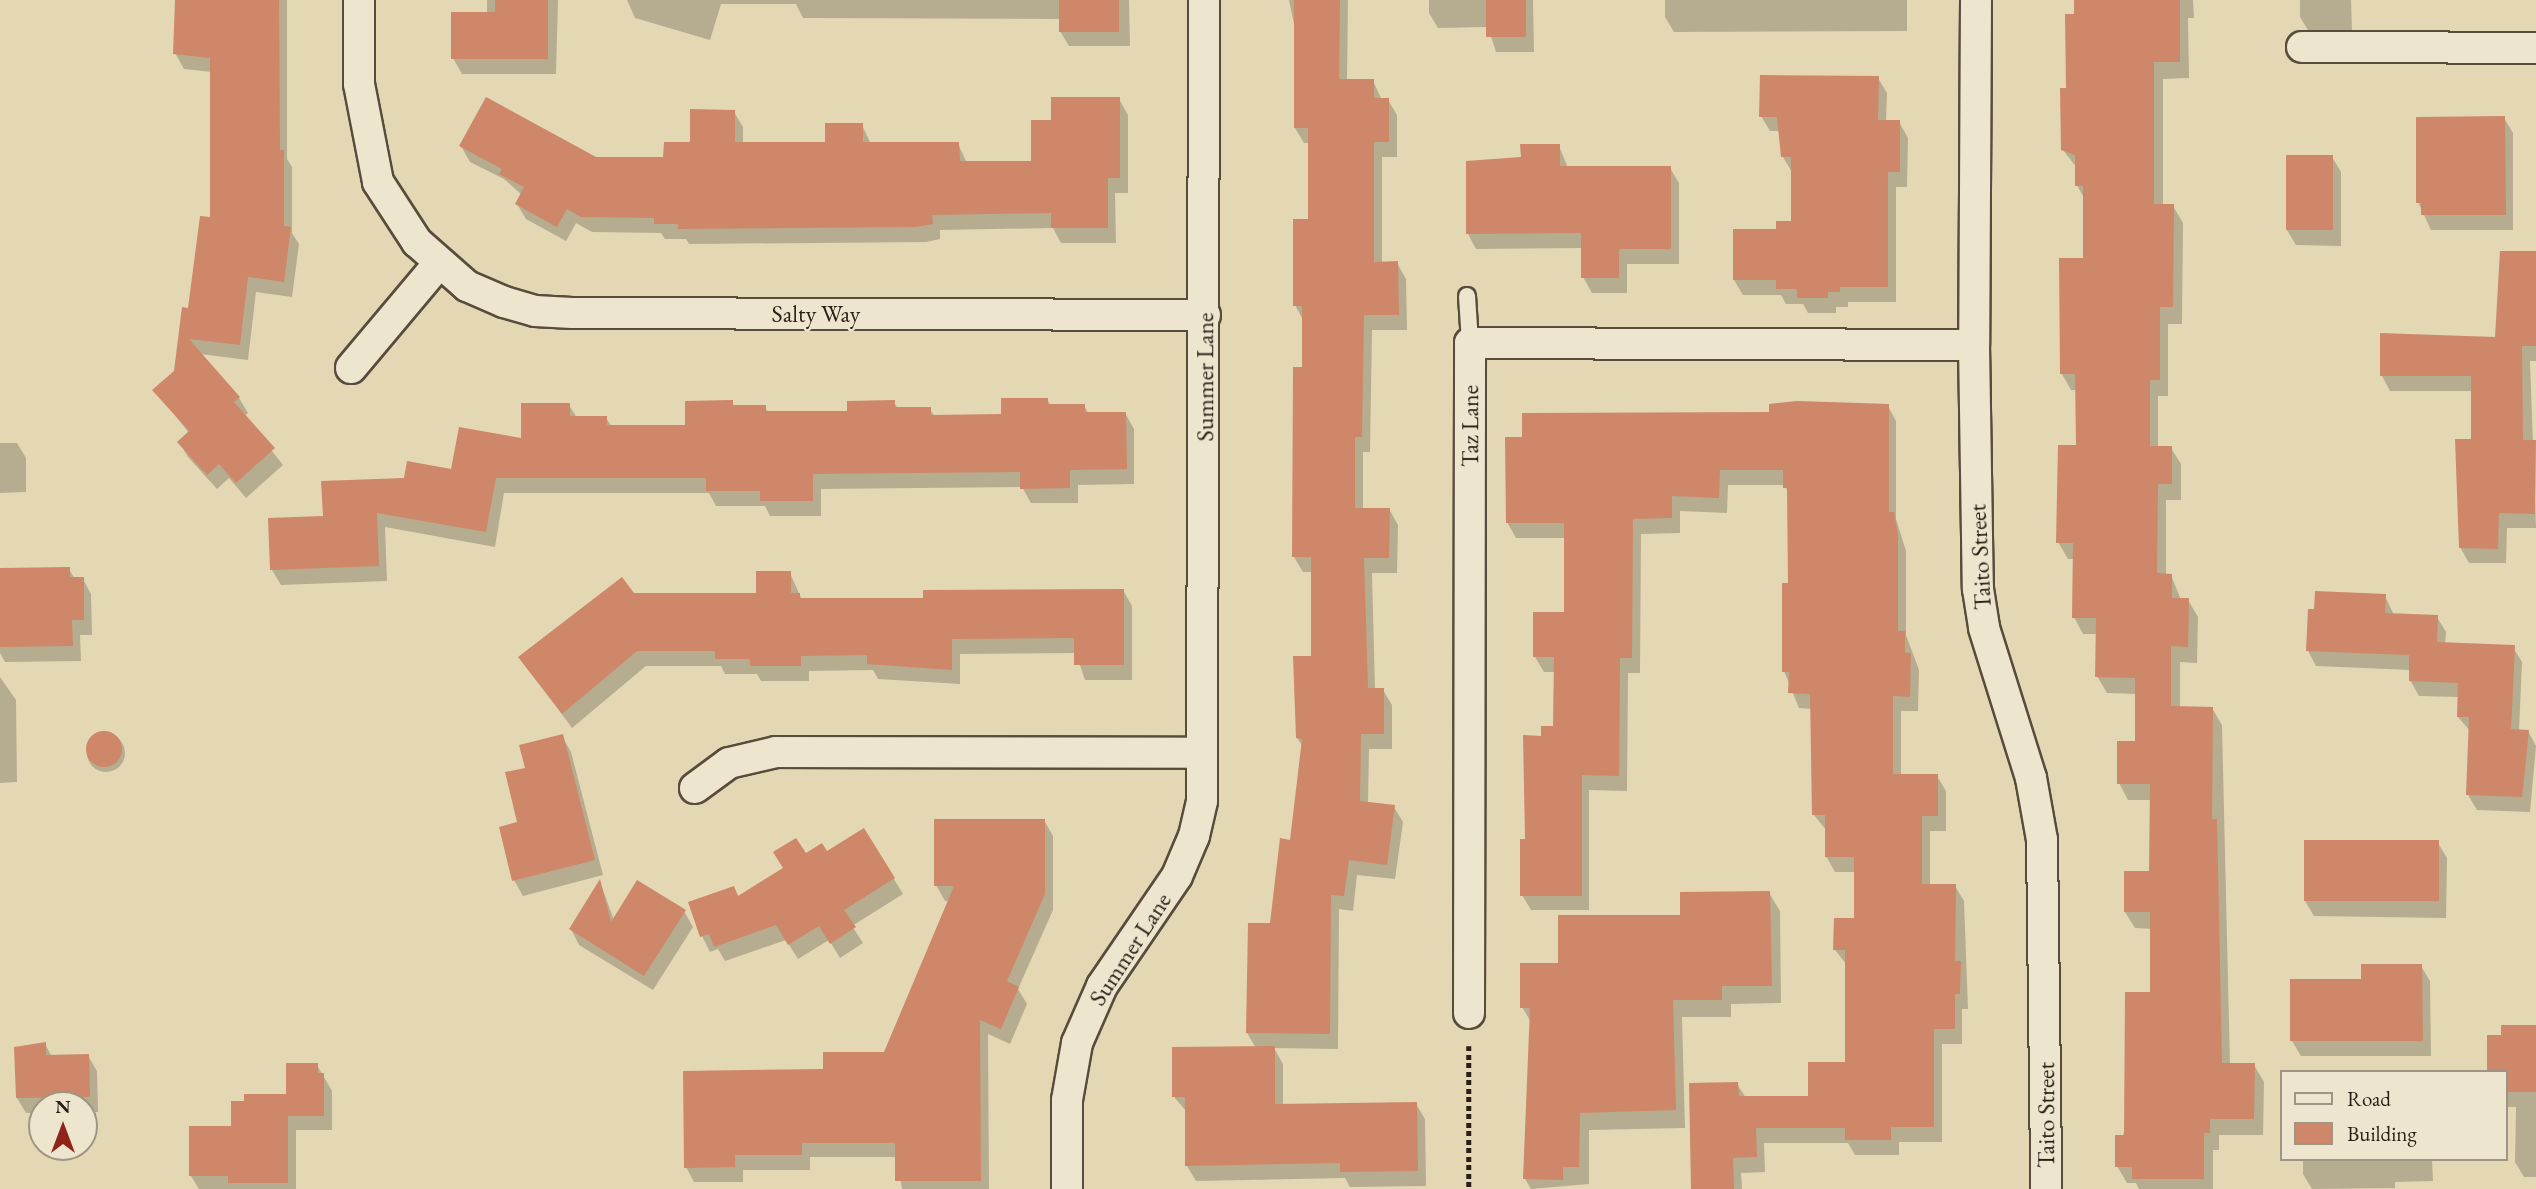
<!DOCTYPE html>
<html>
<head>
<meta charset="utf-8">
<style>
	body { margin:0 }
	#map { position:relative; width:2536px; height:1189px; overflow:hidden; background:#e4d7b3; font-family:"EB Garamond",serif }
	div>[style] { position:absolute }
	[style*='--x'] { left:calc(var(--x)*1px); top:calc(var(--y)*1px); width:calc(var(--w)*1px); rotate:calc(var(--a)*1deg) }
	.shadow>* { inset:0; background:#0003 }
	.round { border-radius:50% }
	.building>* { inset:0; background:#ce8769; transform-origin:0 0 }
	.path>* { height:4.5px; margin-top:-2.25px; transform-origin:0; background:repeating-linear-gradient(90deg,#2a1e16 0 5px,transparent 0 8.5px) }
	.roads { filter:drop-shadow(2px 0 #584c3d) drop-shadow(-2px 0 #584c3d) drop-shadow(0 2px #584c3d) drop-shadow(0 -2px #584c3d) }
	.service>* { height:16px; margin:-8px; padding:0 8px; transform-origin:8px; border-radius:8px; background:#ede5ce }
	.minor>* { height:30px; margin:-15px; padding:0 15px; transform-origin:15px; border-radius:15px; background:#ede5ce }
	span { translate:-50% -50%; white-space:nowrap; text-align:center; line-height:1.15; -webkit-text-stroke:5px #ede5ce; paint-order:stroke }
	.street-label { font-size:24px; color:#2a1e16 }
	.legend { position:absolute; left:2280px; top:1070px; width:228px; height:91px; box-sizing:border-box; background:#ede5ce; border:2px solid #9f9584; margin:0; padding:9px 12px; list-style:none; font-size:21px; color:#2a1e16 }
	.legend li { display:flex; align-items:center; gap:14px; height:35px }
	.legend b { width:35px; border:2px solid #9f9584 }
	.north { position:absolute; left:28px; top:1091px; width:70px; height:70px; box-sizing:border-box; background:#ede5ce; border:2px solid #9f9584; border-radius:50%; rotate:0deg; font-size:19px; font-weight:700; line-height:28px; text-align:center; color:#2a1e16 }
	.north::after { content:''; display:block; margin:auto; width:24px; height:32px; background:#8f2418; clip-path:polygon(50% 0,100% 100%,50% 72%,0 100%) }
</style>
</head>
<body>
<div id="map">
	<div class="shadow">
		<i style="clip-path:polygon(178px 0,287px 0,287px 159px,292px 167px,292px 233px,299px 244px,292px 297px,256px 292px,248px 360px,200px 354px,239px 398px,248px 413px,244px 416px,283px 465px,246px 498px,229px 478px,217px 489px,188px 457px,179px 442px,189px 433px,155px 390px,175px 372px,212px 219px,212px 72px,184px 69px,175px 53px)"></i>
		<i style="clip-path:polygon(487px 0,558px 0,556px 74px,462px 74px,453px 58px,487px 14px)"></i>
		<i style="clip-path:polygon(627px 0,1129px 0,1130px 46px,1069px 46px,1060px 31px,1060px 19px,803px 18px,796px 4px,721px 4px,710px 40px,635px 18px)"></i>
		<i style="clip-path:polygon(1289px 0,1348px 0,1347px 81px,1373px 81px,1382px 100px,1388px 100px,1397px 115px,1397px 157px,1382px 157px,1382px 263px,1397px 263px,1406px 279px,1407px 330px,1372px 330px,1370px 452px,1363px 452px,1363px 509px,1389px 509px,1398px 525px,1397px 573px,1372px 573px,1375px 690px,1383px 690px,1392px 705px,1392px 749px,1369px 749px,1368px 804px,1394px 807px,1403px 822px,1395px 879px,1357px 875px,1353px 911px,1339px 909px,1338px 1049px,1274px 1048px,1283px 1064px,1283px 1106px,1416px 1104px,1425px 1119px,1426px 1186px,1350px 1187px,1345px 1178px,1196px 1181px,1187px 1166px,1187px 1112px,1174px 1097px,1256px 1048px,1247px 1033px,1291px 842px,1303px 747px,1297px 738px,1313px 658px,1313px 572px,1303px 572px,1294px 557px,1303px 369px,1303px 320px,1295px 305px,1310px 220px,1310px 143px,1304px 143px,1295px 128px,1295px 29px)"></i>
		<i style="clip-path:polygon(1429px 0,1533px 0,1534px 52px,1496px 52px,1488px 27px,1438px 28px,1429px 13px)"></i>
		<i style="clip-path:polygon(1665px 0,1907px 0,1907px 31px,1674px 32px,1665px 17px)"></i>
		<i style="clip-path:polygon(2076px 0,2193px 0,2194px 18px,2188px 18px,2189px 78px,2163px 79px,2163px 206px,2173px 206px,2183px 223px,2182px 324px,2168px 324px,2168px 396px,2158px 396px,2158px 447px,2171px 448px,2181px 464px,2181px 500px,2166px 500px,2166px 575px,2171px 575px,2181px 600px,2188px 600px,2198px 617px,2197px 663px,2180px 662px,2180px 708px,2212px 708px,2222px 725px,2230px 1065px,2254px 1065px,2264px 1082px,2263px 1135px,2219px 1135px,2219px 1150px,2213px 1150px,2213px 1189px,2139px 1189px,2136px 1183px,2127px 1183px,2117px 1166px,2152px 993px,2152px 929px,2135px 928px,2125px 912px,2150px 872px,2151px 800px,2128px 800px,2119px 783px,2137px 743px,2137px 694px,2107px 693px,2097px 676px,2097px 634px,2083px 634px,2074px 617px,2074px 559px,2068px 559px,2058px 542px,2078px 447px,2077px 390px,2071px 390px,2062px 374px,2084px 260px,2084px 198px,2077px 185px,2077px 168px,2063px 150px)"></i>
		<i style="clip-path:polygon(2300px 0,2351px 0,2352px 31px,2309px 32px,2300px 17px)"></i>
		<i style="clip-path:polygon(1878px 78px,1887px 93px,1886px 122px,1899px 122px,1908px 138px,1907px 187px,1896px 187px,1896px 302px,1848px 302px,1848px 307px,1836px 307px,1836px 313px,1808px 313px,1803px 304px,1786px 304px,1781px 295px,1743px 295px,1734px 280px,1734px 231px,1777px 231px,1793px 223px,1792px 172px,1783px 157px,1780px 131px,1770px 131px,1761px 116px)"></i>
		<i style="clip-path:polygon(1119px 99px,1128px 115px,1128px 193px,1115px 193px,1116px 243px,1061px 243px,1053px 228px,940px 230px,940px 239px,926px 242px,689px 244px,686px 239px,665px 239px,661px 233px,592px 232px,576px 223px,566px 241px,526px 219px,517px 204px,522px 195px,504px 179px,470px 162px,461px 146px,596px 158px,665px 158px,734px 112px,743px 127px,743px 144px,827px 143px,862px 125px,871px 144px,958px 144px,967px 163px,1033px 163px,1053px 122px)"></i>
		<i style="clip-path:polygon(2504px 118px,2513px 133px,2513px 230px,2431px 230px,2418px 202px)"></i>
		<i style="clip-path:polygon(1559px 146px,1568px 168px,1670px 168px,1679px 183px,1679px 264px,1627px 264px,1627px 293px,1592px 293px,1583px 277px,1583px 248px,1476px 249px,1468px 234px,1523px 158px)"></i>
		<i style="clip-path:polygon(2332px 157px,2341px 172px,2341px 246px,2296px 245px,2287px 230px)"></i>
		<i style="clip-path:polygon(2536px 253px,2536px 361px,2530px 361px,2536px 528px,2507px 528px,2506px 563px,2469px 563px,2460px 547px,2456px 440px,2473px 441px,2473px 391px,2390px 391px,2382px 376px,2496px 339px)"></i>
		<i style="clip-path:polygon(1047px 399px,1051px 406px,1084px 405px,1088px 413px,1125px 413px,1134px 429px,1134px 484px,1078px 485px,1078px 503px,1031px 503px,1022px 487px,821px 489px,821px 516px,770px 516px,765px 506px,716px 506px,709px 493px,504px 493px,495px 547px,385px 527px,387px 581px,281px 585px,272px 570px,325px 517px,406px 479px,453px 471px,523px 440px,569px 405px,577px 418px,606px 418px,612px 427px,687px 427px,732px 402px,735px 407px,765px 407px,768px 413px,849px 413px,894px 402px,898px 409px,930px 409px,935px 417px,1003px 415px)"></i>
		<i style="clip-path:polygon(1888px 406px,1896px 421px,1896px 519px,1906px 551px,1906px 635px,1919px 670px,1918px 711px,1901px 711px,1901px 776px,1937px 776px,1946px 791px,1946px 831px,1930px 831px,1930px 886px,1955px 886px,1964px 901px,1968px 1009px,1962px 1009px,1962px 1044px,1942px 1044px,1942px 1142px,1899px 1142px,1899px 1155px,1855px 1155px,1848px 1143px,1764px 1143px,1765px 1172px,1741px 1173px,1742px 1189px,1693px 1189px,1737px 1084px,1746px 1098px,1809px 1098px,1847px 1064px,1847px 965px,1835px 950px,1855px 920px,1856px 872px,1835px 872px,1826px 856px,1826px 830px,1814px 815px,1812px 709px,1799px 708px,1784px 671px,1790px 585px,1789px 495px,1785px 485px,1728px 485px,1727px 513px,1680px 511px,1680px 533px,1641px 534px,1640px 673px,1628px 673px,1627px 791px,1589px 790px,1589px 910px,1531px 910px,1522px 895px,1542px 737px,1555px 727px,1556px 672px,1544px 672px,1535px 657px,1566px 613px,1566px 538px,1516px 538px,1507px 522px,1771px 413px)"></i>
		<i style="clip-path:polygon(0 443px,17px 443px,26px 458px,26px 492px,0 493px)"></i>
		<i style="clip-path:polygon(69px 569px,75px 579px,83px 579px,91px 594px,92px 635px,80px 635px,81px 661px,5px 662px,0 653px,0 570px)"></i>
		<i style="clip-path:polygon(790px 573px,802px 600px,924px 600px,1123px 590px,1132px 606px,1132px 680px,1085px 680px,1076px 653px,960px 654px,960px 684px,878px 679px,873px 670px,809px 671px,809px 681px,761px 681px,757px 674px,725px 674px,721px 666px,646px 666px,572px 728px,520px 657px,633px 595px,758px 595px)"></i>
		<i style="clip-path:polygon(2385px 596px,2394px 615px,2437px 617px,2446px 632px,2445px 644px,2513px 647px,2522px 662px,2519px 731px,2528px 731px,2536px 746px,2530px 812px,2477px 810px,2468px 795px,2471px 732px,2458px 717px,2459px 697px,2419px 696px,2410px 680px,2411px 670px,2316px 666px,2308px 651px)"></i>
		<i style="clip-path:polygon(0 677px,16px 700px,17px 782px,0 783px)"></i>
		<i class="round" style="left:87px;top:734px;width:38px;height:38px"></i>
		<i style="clip-path:polygon(562px 736px,571px 752px,603px 875px,523px 896px,514px 880px,527px 769px)"></i>
		<i style="clip-path:polygon(1044px 820px,1053px 836px,1053px 910px,1018px 989px,1027px 1004px,1010px 1044px,988px 1034px,989px 1189px,902px 1189px,897px 1157px,810px 1157px,810px 1170px,743px 1170px,743px 1182px,694px 1182px,686px 1167px,825px 1070px,885px 1054px,950px 901px,945px 901px,936px 885px)"></i>
		<i style="clip-path:polygon(864px 830px,903px 894px,852px 926px,863px 943px,840px 958px,829px 940px,798px 959px,786px 940px,725px 961px,718px 949px,710px 952px,702px 936px,733px 888px,739px 897px,806px 855px,827px 853px)"></i>
		<i style="clip-path:polygon(2438px 843px,2447px 858px,2446px 918px,2314px 916px,2305px 901px)"></i>
		<i style="clip-path:polygon(600px 882px,614px 920px,684px 911px,693px 927px,653px 990px,579px 945px,571px 929px)"></i>
		<i style="clip-path:polygon(1769px 893px,1780px 911px,1781px 1003px,1731px 1004px,1731px 1017px,1682px 1017px,1685px 1128px,1589px 1130px,1589px 1184px,1531px 1189px,1525px 1179px,1531px 1022px,1522px 1007px,1560px 965px,1682px 917px)"></i>
		<i style="clip-path:polygon(2421px 966px,2430px 981px,2431px 1056px,2301px 1056px,2292px 1041px,2363px 980px)"></i>
		<i style="clip-path:polygon(2536px 1027px,2536px 1177px,2524px 1177px,2515px 1162px,2516px 1107px,2506px 1107px,2503px 1037px)"></i>
		<i style="clip-path:polygon(45px 1044px,52px 1057px,88px 1056px,97px 1071px,98px 1112px,84px 1112px,84px 1105px,42px 1105px,42px 1113px,26px 1113px,17px 1098px)"></i>
		<i style="clip-path:polygon(317px 1065px,332px 1091px,332px 1130px,296px 1130px,296px 1189px,199px 1189px,191px 1176px,233px 1128px,288px 1096px)"></i>
		<i style="clip-path:polygon(2303px 1159px,2432px 1159px,2433px 1181px,2395px 1182px,2395px 1188px,2312px 1189px,2303px 1174px)"></i>
	</div>
	<div class="building">
		<i style="clip-path:polygon(175px 0,279px 0,280px 150px,284px 150px,284px 226px,291px 227px,284px 282px,248px 277px,240px 345px,189px 339px,240px 397px,234px 402px,275px 448px,236px 483px,219px 464px,207px 475px,177px 442px,189px 431px,152px 390px,174px 371px,182px 307px,188px 308px,200px 216px,210px 217px,210px 58px,173px 54px)"></i>
		<i style="clip-path:polygon(495px 0,548px 0,548px 59px,451px 59px,451px 12px,495px 12px)"></i>
		<i style="left:1059px;top:0;width:60px;height:32px"></i>
		<i style="clip-path:polygon(1294px 0,1340px 0,1339px 79px,1374px 79px,1374px 98px,1389px 98px,1389px 142px,1374px 142px,1374px 262px,1398px 261px,1399px 315px,1364px 315px,1362px 437px,1355px 437px,1355px 508px,1390px 508px,1389px 558px,1364px 558px,1368px 688px,1384px 688px,1384px 734px,1361px 734px,1360px 801px,1395px 805px,1387px 865px,1349px 860px,1344px 896px,1331px 895px,1330px 1034px,1246px 1033px,1248px 923px,1270px 923px,1280px 838px,1290px 840px,1302px 739px,1296px 738px,1293px 656px,1311px 656px,1311px 557px,1292px 557px,1293px 367px,1302px 367px,1302px 306px,1293px 306px,1293px 219px,1308px 219px,1308px 128px,1294px 128px)"></i>
		<i style="left:1486px;top:0;width:40px;height:37px"></i>
		<i style="clip-path:polygon(2074px 0,2180px 0,2180px 62px,2154px 62px,2154px 204px,2174px 204px,2173px 307px,2160px 307px,2160px 380px,2150px 380px,2150px 446px,2172px 446px,2172px 484px,2158px 484px,2157px 573px,2172px 574px,2172px 598px,2189px 598px,2188px 647px,2171px 646px,2171px 706px,2213px 707px,2212px 819px,2217px 819px,2222px 1063px,2255px 1063px,2254px 1119px,2210px 1119px,2210px 1133px,2204px 1133px,2204px 1179px,2132px 1179px,2132px 1167px,2115px 1167px,2115px 1135px,2124px 1135px,2125px 992px,2150px 992px,2150px 912px,2124px 912px,2124px 871px,2149px 871px,2150px 784px,2117px 784px,2117px 741px,2135px 741px,2135px 678px,2095px 677px,2096px 618px,2072px 618px,2073px 543px,2056px 543px,2058px 445px,2076px 445px,2075px 374px,2060px 374px,2059px 258px,2083px 258px,2083px 186px,2075px 186px,2075px 155px,2061px 150px,2060px 88px,2066px 88px,2065px 14px,2074px 14px)"></i>
		<i style="clip-path:polygon(1760px 75px,1879px 76px,1878px 120px,1900px 120px,1900px 172px,1888px 172px,1888px 287px,1840px 287px,1840px 292px,1828px 292px,1828px 298px,1797px 298px,1797px 289px,1776px 289px,1776px 280px,1733px 280px,1733px 229px,1776px 229px,1776px 221px,1791px 221px,1791px 157px,1781px 157px,1777px 117px,1759px 117px)"></i>
		<i style="clip-path:polygon(486px 97px,596px 157px,663px 157px,664px 142px,690px 142px,690px 109px,735px 110px,735px 142px,825px 142px,825px 123px,863px 123px,863px 142px,959px 142px,960px 161px,1031px 161px,1031px 120px,1051px 120px,1051px 97px,1120px 97px,1120px 178px,1108px 178px,1108px 228px,1051px 228px,1051px 213px,932px 215px,933px 224px,916px 227px,678px 229px,678px 224px,654px 224px,654px 218px,581px 217px,567px 209px,557px 227px,515px 204px,524px 187px,499px 174px,502px 169px,459px 146px)"></i>
		<i style="clip-path:polygon(2505px 116px,2506px 215px,2421px 215px,2421px 203px,2416px 203px,2416px 117px)"></i>
		<i style="clip-path:polygon(1520px 144px,1560px 144px,1560px 166px,1671px 166px,1671px 249px,1619px 249px,1619px 278px,1581px 278px,1581px 233px,1466px 234px,1466px 161px,1521px 157px)"></i>
		<i style="left:2286px;top:155px;width:47px;height:75px"></i>
		<i style="clip-path:polygon(2500px 251px,2536px 251px,2536px 346px,2522px 346px,2523px 440px,2536px 440px,2535px 514px,2499px 513px,2498px 549px,2459px 548px,2455px 439px,2471px 439px,2471px 376px,2380px 376px,2380px 333px,2495px 337px)"></i>
		<i style="clip-path:polygon(1001px 398px,1048px 398px,1048px 404px,1085px 404px,1085px 412px,1126px 412px,1127px 469px,1070px 470px,1070px 488px,1020px 489px,1020px 472px,813px 474px,813px 501px,760px 501px,760px 491px,706px 491px,706px 478px,496px 478px,486px 532px,377px 513px,379px 566px,270px 570px,268px 518px,323px 516px,321px 481px,404px 478px,407px 461px,451px 469px,459px 427px,521px 438px,521px 403px,570px 403px,570px 416px,607px 416px,607px 425px,685px 425px,685px 401px,733px 400px,733px 405px,766px 405px,766px 411px,847px 411px,847px 401px,895px 400px,895px 407px,931px 407px,931px 415px,1001px 414px)"></i>
		<i style="clip-path:polygon(1797px 401px,1889px 404px,1889px 512px,1894px 512px,1898px 535px,1898px 631px,1905px 631px,1905px 653px,1911px 653px,1910px 697px,1893px 696px,1893px 774px,1938px 774px,1938px 816px,1922px 816px,1922px 884px,1956px 884px,1955px 961px,1961px 961px,1960px 994px,1955px 994px,1955px 1029px,1934px 1029px,1934px 1127px,1891px 1127px,1891px 1140px,1845px 1140px,1845px 1128px,1756px 1128px,1757px 1157px,1733px 1158px,1734px 1189px,1691px 1189px,1689px 1083px,1738px 1082px,1739px 1096px,1808px 1096px,1808px 1062px,1845px 1062px,1845px 950px,1833px 950px,1834px 918px,1854px 918px,1854px 857px,1825px 857px,1825px 815px,1812px 815px,1810px 694px,1788px 693px,1789px 672px,1782px 672px,1782px 583px,1788px 583px,1787px 488px,1783px 488px,1783px 470px,1720px 470px,1719px 498px,1672px 496px,1672px 518px,1633px 519px,1632px 658px,1620px 658px,1619px 776px,1582px 775px,1582px 896px,1520px 896px,1520px 839px,1525px 839px,1523px 735px,1541px 736px,1541px 726px,1553px 726px,1554px 657px,1533px 657px,1533px 612px,1564px 612px,1564px 523px,1506px 523px,1505px 437px,1522px 437px,1522px 413px,1769px 412px,1769px 404px)"></i>
		<i style="clip-path:polygon(70px 567px,70px 577px,84px 577px,84px 620px,72px 620px,73px 646px,0 647px,0 568px)"></i>
		<i style="clip-path:polygon(756px 571px,791px 571px,791px 593px,800px 593px,800px 598px,923px 598px,923px 590px,1124px 589px,1124px 665px,1074px 665px,1074px 638px,952px 639px,952px 670px,867px 664px,867px 655px,801px 656px,801px 666px,750px 666px,750px 659px,715px 659px,715px 651px,637px 651px,562px 714px,518px 657px,622px 577px,634px 593px,756px 593px)"></i>
		<i style="clip-path:polygon(2315px 591px,2386px 594px,2385px 613px,2438px 615px,2437px 642px,2515px 645px,2511px 729px,2529px 730px,2522px 797px,2466px 795px,2469px 717px,2457px 717px,2458px 683px,2409px 681px,2409px 655px,2306px 651px,2308px 609px,2314px 609px)"></i>
		<i class="round" style="left:86px;top:731px;width:36px;height:36px"></i>
		<i style="clip-path:polygon(563px 734px,595px 860px,512px 881px,499px 827px,517px 822px,505px 772px,525px 768px,519px 745px)"></i>
		<i style="clip-path:polygon(934px 819px,1045px 819px,1045px 894px,1007px 981px,1019px 987px,1001px 1029px,980px 1020px,981px 1181px,895px 1181px,895px 1143px,802px 1143px,802px 1155px,735px 1155px,735px 1167px,684px 1168px,683px 1071px,823px 1069px,823px 1052px,884px 1052px,954px 886px,934px 886px)"></i>
		<i style="clip-path:polygon(864px 828px,895px 878px,844px 910px,856px 927px,830px 944px,819px 926px,788px 945px,776px 925px,714px 947px,709px 934px,700px 937px,688px 902px,734px 886px,738px 896px,783px 868px,773px 852px,796px 838px,806px 853px,822px 843px,827px 851px)"></i>
		<i style="left:2304px;top:840px;width:135px;height:61px"></i>
		<i style="clip-path:polygon(600px 879px,611px 922px,637px 880px,686px 910px,644px 976px,569px 929px)"></i>
		<i style="clip-path:polygon(1770px 891px,1772px 986px,1722px 986px,1722px 1000px,1673px 1000px,1676px 1110px,1580px 1113px,1579px 1167px,1563px 1167px,1563px 1180px,1523px 1179px,1530px 1008px,1520px 1008px,1520px 963px,1558px 963px,1558px 915px,1680px 915px,1680px 892px)"></i>
		<i style="clip-path:polygon(2361px 964px,2422px 964px,2423px 1041px,2290px 1041px,2290px 979px,2361px 979px)"></i>
		<i style="clip-path:polygon(2501px 1025px,2536px 1025px,2536px 1092px,2506px 1092px,2506px 1072px,2487px 1072px,2487px 1035px,2501px 1035px)"></i>
		<i style="clip-path:polygon(46px 1042px,46px 1055px,89px 1054px,90px 1097px,16px 1098px,14px 1047px)"></i>
		<i style="clip-path:polygon(1275px 1046px,1275px 1104px,1417px 1102px,1418px 1171px,1340px 1172px,1340px 1163px,1185px 1166px,1185px 1097px,1172px 1097px,1172px 1047px)"></i>
		<i style="clip-path:polygon(286px 1063px,318px 1063px,318px 1073px,324px 1073px,324px 1116px,288px 1116px,288px 1183px,228px 1183px,228px 1176px,189px 1176px,189px 1126px,231px 1126px,231px 1101px,244px 1101px,244px 1094px,286px 1094px)"></i>
	</div>
	<div class="path">
		<i style="--x:1469;--y:1046;--w:143;--a:90"></i>
	</div>
	<div class="roads">
		<div class="service">
			<i style="--x:1467;--y:296;--w:47;--a:86.3"></i>
		</div>
		<div class="minor">
			<i style="--x:359;--y:0;--w:84;--a:90"></i>
			<i style="--x:359;--y:84;--w:100;--a:79"></i>
			<i style="--x:378;--y:182;--w:72;--a:57"></i>
			<i style="--x:417;--y:242;--w:67;--a:41.3"></i>
			<i style="--x:467;--y:286;--w:40;--a:23.4"></i>
			<i style="--x:504;--y:302;--w:32;--a:16"></i>
			<i style="--x:535;--y:311;--w:37;--a:3"></i>
			<i style="--x:572;--y:313;--w:633;--a:0.18"></i>
			<i style="--x:1976;--y:0;--w:345;--a:90.3"></i>
			<i style="--x:1974;--y:345;--w:244;--a:89.1"></i>
			<i style="--x:1978;--y:589;--w:39;--a:81"></i>
			<i style="--x:1984;--y:628;--w:157;--a:72.6"></i>
			<i style="--x:2031;--y:778;--w:63;--a:79.9"></i>
			<i style="--x:2042;--y:840;--w:349;--a:89.3"></i>
			<i style="--x:2302;--y:47;--w:234;--a:0.2"></i>
			<i style="--x:351;--y:368;--w:137;--a:-50"></i>
			<i style="--x:695;--y:788;--w:42;--a:-36.3"></i>
			<i style="--x:729;--y:763;--w:48;--a:-13.2"></i>
			<i style="--x:776;--y:752;--w:426;--a:0.1"></i>
			<i style="--x:1469;--y:1013;--w:670;--a:-89.91"></i>
			<i style="--x:1470;--y:343;--w:504;--a:0.23"></i>
			<i style="--x:1067;--y:1189;--w:89;--a:-90"></i>
			<i style="--x:1067;--y:1100;--w:58;--a:-80"></i>
			<i style="--x:1077;--y:1043;--w:62;--a:-66.3"></i>
			<i style="--x:1102;--y:986;--w:133;--a:-55.7"></i>
			<i style="--x:1177;--y:876;--w:43;--a:-67"></i>
			<i style="--x:1194;--y:836;--w:36;--a:-77"></i>
			<i style="--x:1202;--y:801;--w:801;--a:-89.86"></i>
		</div>
	</div>
	<div class="street-label">
		<span style="left:816px;top:314px">Salty Way</span>
		<span style="left:1205px;top:377px;rotate:-90deg">Summer Lane</span>
		<span style="left:1470px;top:426px;rotate:-90deg">Taz Lane</span>
		<span style="left:1980px;top:557px;rotate:-93deg">Taito Street</span>
		<span style="left:1130px;top:949px;rotate:-57deg">Summer Lane</span>
		<span style="left:2046px;top:1115px;rotate:-90deg">Taito Street</span>
	</div>
	<ul class="legend">
	<li><b style="height:9px;background:#ede5ce"></b>Road</li>
	<li><b style="height:19px;background:#ce8769"></b>Building</li>
	</ul>
	<div class="north">N</div>
</div>
</body>
</html>
